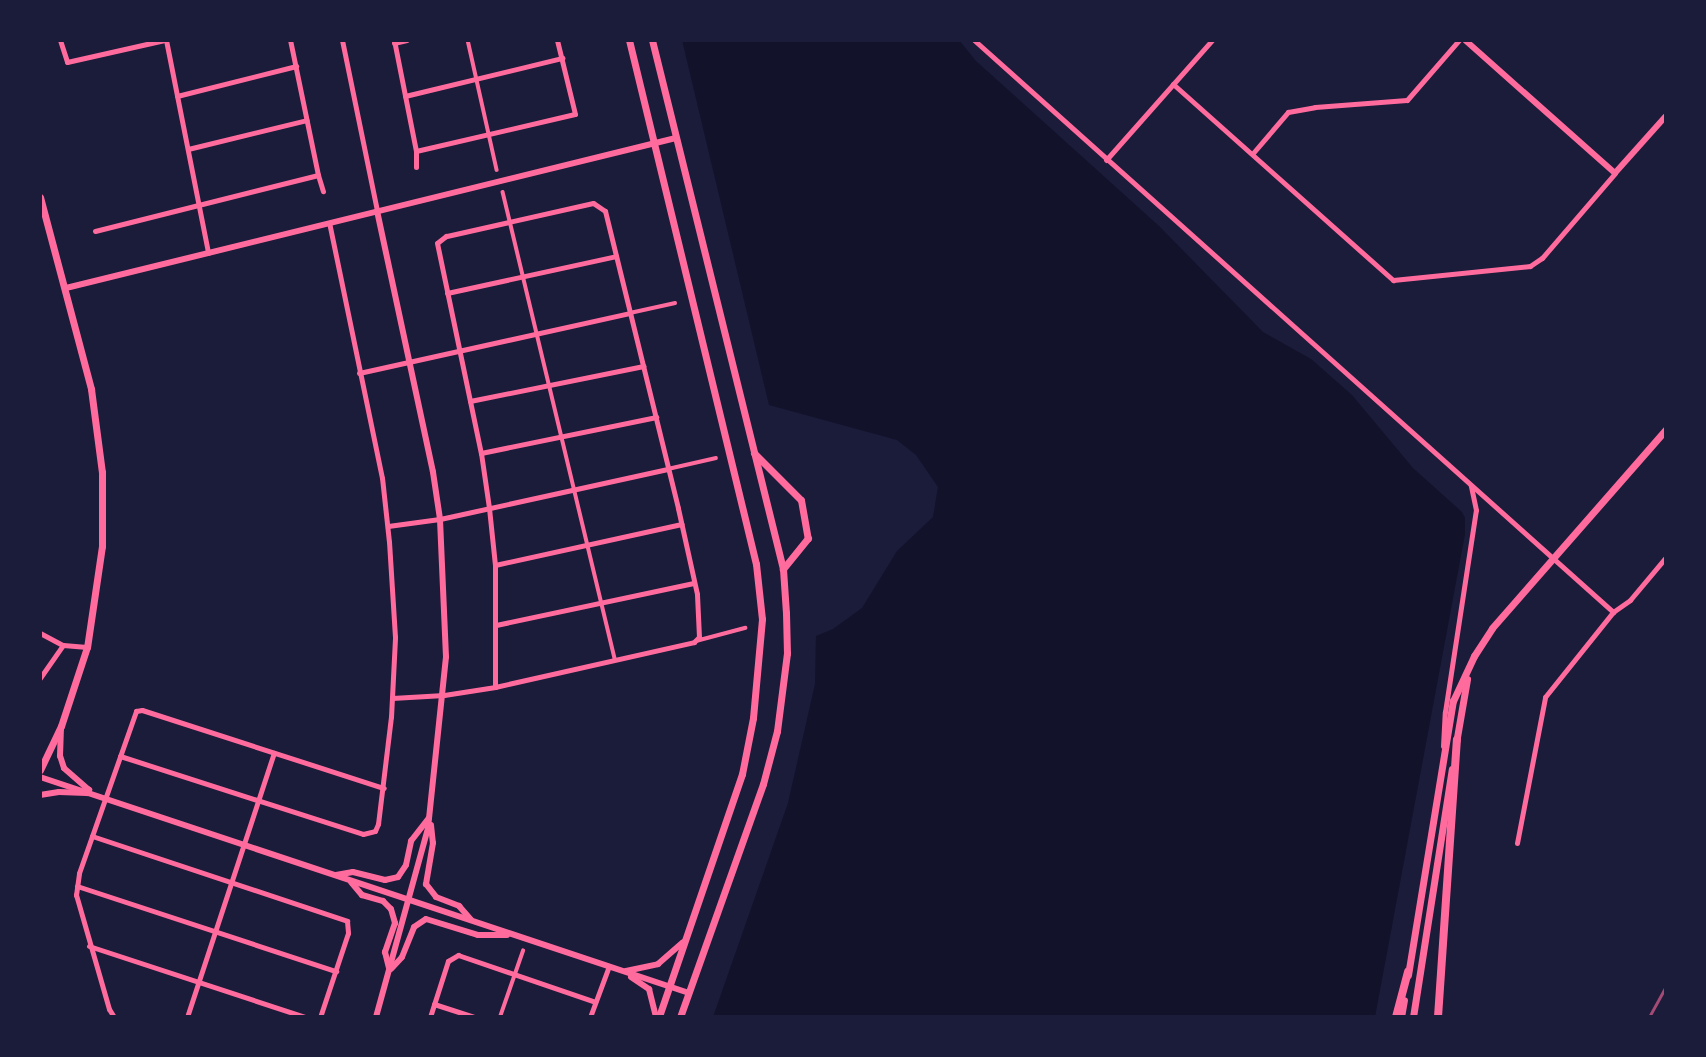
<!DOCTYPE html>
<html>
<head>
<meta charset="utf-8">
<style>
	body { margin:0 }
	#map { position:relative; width:1706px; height:1057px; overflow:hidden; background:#1b1b3a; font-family:Lato,sans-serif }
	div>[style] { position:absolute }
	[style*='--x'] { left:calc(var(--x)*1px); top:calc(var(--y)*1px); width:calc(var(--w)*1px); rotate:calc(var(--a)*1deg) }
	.water>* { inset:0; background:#12122b }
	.pedestrian>* { height:3.5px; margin:-1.75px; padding:0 1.75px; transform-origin:1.75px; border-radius:1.75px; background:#ff6b9d }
	.minor>* { height:5px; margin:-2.5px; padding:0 2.5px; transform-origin:2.5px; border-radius:2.5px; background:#ff6b9d }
	.tertiary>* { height:6px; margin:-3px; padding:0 3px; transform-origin:3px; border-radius:3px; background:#ff6b9d }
	.secondary>* { height:7px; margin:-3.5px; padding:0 3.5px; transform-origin:3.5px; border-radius:3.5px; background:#ff6b9d }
	.trunk>* { height:8px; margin:-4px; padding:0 4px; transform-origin:4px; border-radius:4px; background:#ff6b9d }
	.rail>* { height:2.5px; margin:-1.25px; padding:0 1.25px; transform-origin:1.25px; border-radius:1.25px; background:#a44b75 }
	span { translate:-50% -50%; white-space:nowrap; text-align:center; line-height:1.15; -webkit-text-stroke:5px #1b1b3a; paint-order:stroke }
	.frame { position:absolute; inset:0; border:42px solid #1b1b3a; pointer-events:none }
</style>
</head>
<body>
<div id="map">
	<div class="water">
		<i style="clip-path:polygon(682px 40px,959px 40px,976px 61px,1159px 226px,1263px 332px,1311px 359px,1352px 395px,1413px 468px,1462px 512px,1465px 518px,1465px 534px,1375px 1017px,713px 1017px,788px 803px,815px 684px,816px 636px,833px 629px,862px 608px,897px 551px,933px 517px,938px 487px,916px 455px,897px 440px,769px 405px)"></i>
	</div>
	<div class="pedestrian">
		<i style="--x:468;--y:40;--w:133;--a:77.4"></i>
		<i style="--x:503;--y:192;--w:480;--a:76.5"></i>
		<i style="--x:630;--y:313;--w:46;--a:-12.5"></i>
		<i style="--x:668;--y:469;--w:49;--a:-12.9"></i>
		<i style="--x:696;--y:641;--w:51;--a:-14.9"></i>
		<i style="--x:500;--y:1017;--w:70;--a:-70.8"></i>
	</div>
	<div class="minor">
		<i style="--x:60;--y:40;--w:23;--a:72"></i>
		<i style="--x:67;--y:62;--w:100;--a:-12.7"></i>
		<i style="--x:166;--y:40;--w:217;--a:78.8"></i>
		<i style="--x:342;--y:40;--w:175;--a:78.4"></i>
		<i style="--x:394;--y:40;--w:113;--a:78.8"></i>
		<i style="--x:416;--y:151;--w:16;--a:90"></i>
		<i style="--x:974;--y:40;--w:858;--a:41.83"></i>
		<i style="--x:394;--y:43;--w:13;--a:-13"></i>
		<i style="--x:1173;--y:84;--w:295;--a:41.7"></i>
		<i style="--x:1393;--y:280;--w:138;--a:-5.8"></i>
		<i style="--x:1530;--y:266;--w:14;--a:-34"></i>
		<i style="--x:1542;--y:258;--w:112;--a:-49.3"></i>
		<i style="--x:177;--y:96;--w:123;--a:-14.1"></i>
		<i style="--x:405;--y:96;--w:162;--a:-13.6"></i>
		<i style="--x:188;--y:149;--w:122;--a:-13.7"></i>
		<i style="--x:416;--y:151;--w:163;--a:-13.1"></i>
		<i style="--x:575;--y:114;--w:76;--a:-103.7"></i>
		<i style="--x:1253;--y:153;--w:54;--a:-49.5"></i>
		<i style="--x:1288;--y:112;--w:27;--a:-10"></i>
		<i style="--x:1315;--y:107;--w:92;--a:-4.4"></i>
		<i style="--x:1407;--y:100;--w:79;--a:-49.1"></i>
		<i style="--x:1106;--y:160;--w:160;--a:-48.5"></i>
		<i style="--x:318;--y:175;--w:17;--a:73"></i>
		<i style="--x:95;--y:231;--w:230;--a:-14.1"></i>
		<i style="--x:318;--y:175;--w:138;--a:-101.7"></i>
		<i style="--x:447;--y:293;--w:173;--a:-12.3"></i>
		<i style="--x:359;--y:373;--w:278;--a:-12.5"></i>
		<i style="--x:470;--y:401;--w:177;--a:-11.4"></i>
		<i style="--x:481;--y:453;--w:179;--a:-11.6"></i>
		<i style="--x:388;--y:526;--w:52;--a:-7.7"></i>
		<i style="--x:440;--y:519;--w:233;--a:-12.4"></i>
		<i style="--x:495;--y:565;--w:191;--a:-12.4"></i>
		<i style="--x:496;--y:625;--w:202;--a:-12"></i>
		<i style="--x:40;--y:633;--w:26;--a:28"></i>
		<i style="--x:63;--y:645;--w:24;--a:5"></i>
		<i style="--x:40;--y:678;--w:40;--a:-55.1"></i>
		<i style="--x:392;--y:698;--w:52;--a:-3.3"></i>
		<i style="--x:444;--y:695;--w:52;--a:-8.9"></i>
		<i style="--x:495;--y:687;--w:204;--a:-12.7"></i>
		<i style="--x:694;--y:642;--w:7;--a:-45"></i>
		<i style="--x:699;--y:637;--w:43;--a:-92.7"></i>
		<i style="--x:697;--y:594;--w:88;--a:-102.5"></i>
		<i style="--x:678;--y:508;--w:306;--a:-103.8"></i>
		<i style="--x:605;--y:211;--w:14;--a:-146"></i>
		<i style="--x:593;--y:203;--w:151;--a:167.3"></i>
		<i style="--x:446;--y:236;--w:11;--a:142"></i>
		<i style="--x:437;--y:243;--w:215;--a:78.2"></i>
		<i style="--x:481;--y:453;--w:56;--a:81.7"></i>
		<i style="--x:489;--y:508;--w:57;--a:84"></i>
		<i style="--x:495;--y:565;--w:122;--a:90"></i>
		<i style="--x:1443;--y:746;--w:34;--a:-87"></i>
		<i style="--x:1445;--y:712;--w:204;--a:-81.3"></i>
		<i style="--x:1476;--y:510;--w:25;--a:-102"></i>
		<i style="--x:120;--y:756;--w:255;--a:17.8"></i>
		<i style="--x:363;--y:834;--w:12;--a:-14"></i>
		<i style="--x:375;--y:831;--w:8;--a:-67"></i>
		<i style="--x:378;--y:824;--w:108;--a:-83.1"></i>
		<i style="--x:391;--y:717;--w:80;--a:-87.1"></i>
		<i style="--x:395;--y:637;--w:95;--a:-93.6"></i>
		<i style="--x:389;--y:542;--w:64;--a:-96.2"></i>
		<i style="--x:382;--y:478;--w:260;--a:-101.7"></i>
		<i style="--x:92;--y:836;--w:269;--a:18.4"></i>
		<i style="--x:347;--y:921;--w:12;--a:85"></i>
		<i style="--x:348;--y:933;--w:89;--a:108.4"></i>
		<i style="--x:1517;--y:843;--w:149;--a:-79.1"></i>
		<i style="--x:1545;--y:697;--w:109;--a:-51.3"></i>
		<i style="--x:1613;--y:612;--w:21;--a:-35"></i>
		<i style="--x:1630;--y:600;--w:56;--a:-50.1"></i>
		<i style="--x:77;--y:886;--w:273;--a:18.2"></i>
		<i style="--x:89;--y:946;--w:227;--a:18.2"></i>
		<i style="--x:434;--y:1004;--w:42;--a:18"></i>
		<i style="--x:114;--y:1017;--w:9;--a:-122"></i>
		<i style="--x:109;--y:1009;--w:119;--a:-106.1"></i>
		<i style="--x:76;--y:895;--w:22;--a:-82"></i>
		<i style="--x:79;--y:873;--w:172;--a:-70.6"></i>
		<i style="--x:136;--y:711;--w:6;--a:-9"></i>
		<i style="--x:142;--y:710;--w:254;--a:17.9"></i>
		<i style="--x:187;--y:1017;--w:278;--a:-71.8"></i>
		<i style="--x:430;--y:1017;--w:59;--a:-72.2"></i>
		<i style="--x:448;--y:961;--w:12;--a:-31"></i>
		<i style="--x:458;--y:955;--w:145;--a:18.9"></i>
		<i style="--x:590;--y:1017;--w:54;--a:-69.6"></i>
	</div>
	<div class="tertiary">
		<i style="--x:1465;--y:40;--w:200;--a:41.6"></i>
		<i style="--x:1615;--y:173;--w:76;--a:-48.2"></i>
		<i style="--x:66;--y:288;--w:628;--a:-13.82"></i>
		<i style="--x:40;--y:777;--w:684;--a:18.41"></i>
		<i style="--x:40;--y:795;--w:19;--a:-9"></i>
		<i style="--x:59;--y:792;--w:28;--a:2"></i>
		<i style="--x:87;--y:793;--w:4;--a:-56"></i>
		<i style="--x:89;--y:790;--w:33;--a:-139"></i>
		<i style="--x:64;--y:768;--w:13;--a:-108"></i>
		<i style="--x:60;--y:756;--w:28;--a:-88"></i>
		<i style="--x:431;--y:825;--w:18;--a:84"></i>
		<i style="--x:433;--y:843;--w:42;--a:99.7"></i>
		<i style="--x:426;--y:884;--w:16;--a:52"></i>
		<i style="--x:436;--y:897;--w:25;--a:21"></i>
		<i style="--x:459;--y:906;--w:18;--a:49"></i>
		<i style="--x:336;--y:875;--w:17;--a:-10"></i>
		<i style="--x:353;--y:872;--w:33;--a:14"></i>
		<i style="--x:385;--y:880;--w:13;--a:-13"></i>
		<i style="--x:398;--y:877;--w:14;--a:-56"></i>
		<i style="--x:406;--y:865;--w:25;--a:-78"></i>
		<i style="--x:411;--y:841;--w:29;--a:-52"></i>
		<i style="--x:351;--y:882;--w:17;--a:50"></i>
		<i style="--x:362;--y:895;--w:22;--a:16"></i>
		<i style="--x:383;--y:901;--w:11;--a:45"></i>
		<i style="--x:391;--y:909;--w:15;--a:74"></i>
		<i style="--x:395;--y:923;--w:31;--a:109"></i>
		<i style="--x:385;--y:952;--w:16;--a:76"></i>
		<i style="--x:391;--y:969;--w:16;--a:-47"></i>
		<i style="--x:402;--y:957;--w:32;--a:-68"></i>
		<i style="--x:414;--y:927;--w:14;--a:-34"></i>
		<i style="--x:426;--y:919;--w:54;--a:17.1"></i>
		<i style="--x:478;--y:935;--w:29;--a:0"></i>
		<i style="--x:626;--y:971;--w:33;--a:-12"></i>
		<i style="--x:658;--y:964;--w:33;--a:-41"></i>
		<i style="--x:631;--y:977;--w:22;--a:34"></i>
		<i style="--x:649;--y:989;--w:29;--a:76"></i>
		<i style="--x:376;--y:1017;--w:196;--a:-74.6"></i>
		<i style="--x:428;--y:828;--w:172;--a:-84"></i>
		<i style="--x:446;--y:657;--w:138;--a:-92.5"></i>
		<i style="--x:440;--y:519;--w:48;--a:-98.5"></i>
		<i style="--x:433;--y:472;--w:267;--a:-102.1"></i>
	</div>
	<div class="secondary">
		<i style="--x:629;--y:40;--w:539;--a:76.38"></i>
		<i style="--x:756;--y:564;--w:55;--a:83.8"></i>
		<i style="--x:762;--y:619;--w:99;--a:95.2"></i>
		<i style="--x:753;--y:718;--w:57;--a:101.1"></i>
		<i style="--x:742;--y:774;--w:257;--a:108.9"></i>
		<i style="--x:652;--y:40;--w:545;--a:76.09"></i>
		<i style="--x:783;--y:569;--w:44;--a:86.1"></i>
		<i style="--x:786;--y:613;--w:40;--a:88.6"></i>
		<i style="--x:787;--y:653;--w:79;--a:97.3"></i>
		<i style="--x:777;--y:731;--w:55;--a:104.8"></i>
		<i style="--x:763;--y:784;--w:247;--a:109.6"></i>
		<i style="--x:40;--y:197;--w:199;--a:75.1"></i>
		<i style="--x:91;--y:389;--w:84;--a:82.5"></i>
		<i style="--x:102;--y:472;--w:74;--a:90"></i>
		<i style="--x:102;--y:546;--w:102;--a:98.4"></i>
		<i style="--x:87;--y:647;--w:83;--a:108.2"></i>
		<i style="--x:61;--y:726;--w:49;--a:115.5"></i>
		<i style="--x:754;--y:453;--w:66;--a:45"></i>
		<i style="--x:801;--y:500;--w:39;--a:80"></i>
		<i style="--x:808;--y:538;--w:40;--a:129"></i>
		<i style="--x:1456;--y:743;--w:65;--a:-80.2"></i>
		<i style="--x:1408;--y:975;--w:278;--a:-80.7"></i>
		<i style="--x:1453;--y:701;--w:50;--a:-65"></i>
		<i style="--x:1474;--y:656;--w:33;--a:-57"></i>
		<i style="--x:1492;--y:628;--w:264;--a:-48.8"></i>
		<i style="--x:1401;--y:1017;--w:17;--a:-80"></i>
		<i style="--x:1413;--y:1017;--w:251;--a:-81.1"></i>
	</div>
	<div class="trunk">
		<i style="--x:1396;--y:1017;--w:47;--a:-75.1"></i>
		<i style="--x:1438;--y:1017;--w:278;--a:-86.1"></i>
	</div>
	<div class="rail">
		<i style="--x:1649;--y:1017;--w:35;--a:-61"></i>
	</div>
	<div class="frame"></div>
</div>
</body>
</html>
